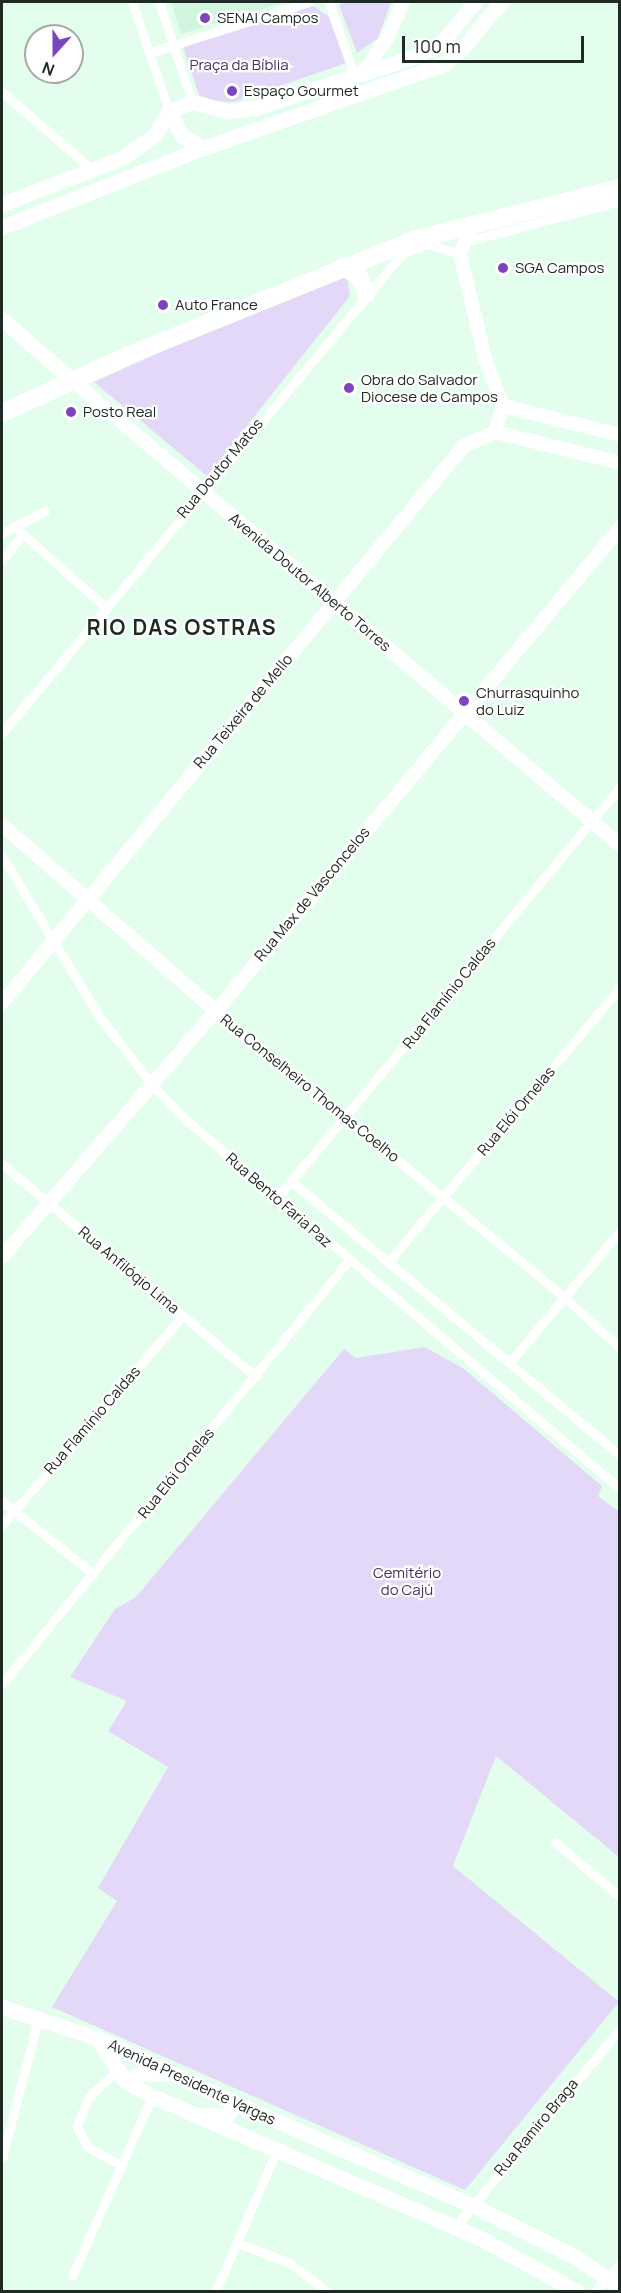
<!DOCTYPE html>
<html>
<head>
<meta charset="utf-8">
<style>
	body { margin:0 }
	#map { position:relative; width:621px; height:2293px; overflow:hidden; background:#e3feed; font-family:Manrope,sans-serif }
	div>[style] { position:absolute }
	[style*='--x'] { left:calc(var(--x)*1px); top:calc(var(--y)*1px); width:calc(var(--w)*1px); rotate:calc(var(--a)*1deg) }
	.built>* { inset:0; background:#d2f5df }
	.green>* { inset:0; background:#e3d8f7 }
	.street>* { height:9px; margin:-4.5px; padding:0 4.5px; transform-origin:4.5px; border-radius:4.5px; background:#fff }
	.secondary>* { height:14px; margin:-7px; padding:0 7px; transform-origin:7px; border-radius:7px; background:#fff }
	.primary>* { height:15px; margin:-7.5px; padding:0 7.5px; transform-origin:7.5px; border-radius:7.5px; background:#fff }
	.highway>* { height:18px; margin:-9px; padding:0 9px; transform-origin:9px; border-radius:9px; background:#fff }
	.dots>* { width:16px; height:16px; translate:-50% -50%; box-sizing:border-box; border:3px solid #fff; border-radius:50% }
	span { translate:-50% -50%; white-space:nowrap; text-align:center; line-height:1.15; -webkit-text-stroke:4.5px #fff; paint-order:stroke }
	.poi-label { font-size:15px; color:#202a24 }
	.left { translate:0 -50%; text-align:left }
	.park-label { font-size:15px; color:#452f63 }
	.street-label { font-size:15px; color:#202a24 }
	.district-label { font-size:21px; color:#202a24; font-weight:700; letter-spacing:1.5px }
	.frame { position:absolute; inset:0; border:3px solid #202a24; pointer-events:none }
	.north { position:absolute; left:24px; top:24px; width:60px; height:60px; box-sizing:border-box; background:#fff; border:2px solid #a6aaa7; border-radius:50%; rotate:201deg; font-size:16px; font-weight:700; line-height:24px; text-align:center; color:#202a24 }
	.north::after { content:''; display:block; margin:auto; width:21px; height:27px; background:#7b46bd; clip-path:polygon(50% 0,100% 100%,50% 72%,0 100%) }
	.scale { position:absolute; left:402px; top:36px; width:182px; height:27px; box-sizing:border-box; border:3px solid #202a24; border-top:0; padding-left:8px; font-size:18px; line-height:21px; white-space:nowrap; color:#202a24; -webkit-text-stroke:4px #fff; paint-order:stroke }
</style>
</head>
<body>
<div id="map">
	<div class="built">
		<i style="clip-path:polygon(171px 2px,285px 2px,181px 34px)"></i>
	</div>
	<div class="green">
		<i style="clip-path:polygon(344px 2px,391px 2px,378px 38px,357px 53px,339px 5px)"></i>
		<i style="clip-path:polygon(313px 6px,328px 16px,346px 63px,234px 102px,215px 101px,199px 95px,183px 47px)"></i>
		<i style="clip-path:polygon(337px 273px,348px 281px,350px 296px,207px 476px,94px 382px)"></i>
		<i style="clip-path:polygon(425px 1347px,464px 1369px,602px 1486px,598px 1496px,620px 1513px,619px 1857px,496px 1756px,453px 1866px,619px 2002px,465px 2190px,52px 2007px,117px 1901px,98px 1888px,168px 1767px,108px 1731px,127px 1701px,70px 1677px,115px 1609px,136px 1597px,344px 1349px,356px 1358px)"></i>
	</div>
	<div class="street">
		<i style="--x:132;--y:2;--w:115;--a:71.3"></i>
		<i style="--x:159;--y:2;--w:105;--a:71.7"></i>
		<i style="--x:329;--y:2;--w:77;--a:71.1"></i>
		<i style="--x:149;--y:53;--w:168;--a:-17.7"></i>
		<i style="--x:2;--y:92;--w:121;--a:40.7"></i>
		<i style="--x:464;--y:242;--w:161;--a:-14.7"></i>
		<i style="--x:15;--y:527;--w:120;--a:41.6"></i>
		<i style="--x:2;--y:533;--w:48;--a:-27.1"></i>
		<i style="--x:2;--y:560;--w:32;--a:-51"></i>
		<i style="--x:2;--y:733;--w:624;--a:-50.14"></i>
		<i style="--x:402;--y:254;--w:28;--a:-21"></i>
		<i style="--x:428;--y:244;--w:34;--a:17"></i>
		<i style="--x:2;--y:856;--w:184;--a:58.8"></i>
		<i style="--x:97;--y:1013;--w:91;--a:52.6"></i>
		<i style="--x:152;--y:1085;--w:47;--a:45.9"></i>
		<i style="--x:185;--y:1119;--w:571;--a:40.38"></i>
		<i style="--x:216;--y:1011;--w:450;--a:39.4"></i>
		<i style="--x:564;--y:1297;--w:76;--a:42.3"></i>
		<i style="--x:2;--y:1164;--w:331;--a:40"></i>
		<i style="--x:292;--y:1182;--w:427;--a:39.8"></i>
		<i style="--x:277;--y:1198;--w:535;--a:-50.15"></i>
		<i style="--x:388;--y:1262;--w:360;--a:-49.8"></i>
		<i style="--x:510;--y:1362;--w:171;--a:-50"></i>
		<i style="--x:2;--y:1501;--w:117;--a:38.7"></i>
		<i style="--x:2;--y:1525;--w:277;--a:-49.2"></i>
		<i style="--x:2;--y:1684;--w:548;--a:-50.7"></i>
		<i style="--x:555;--y:1842;--w:85;--a:40.2"></i>
		<i style="--x:116;--y:2071;--w:39;--a:136"></i>
		<i style="--x:88;--y:2098;--w:31;--a:111"></i>
		<i style="--x:77;--y:2127;--w:23;--a:61"></i>
		<i style="--x:88;--y:2147;--w:39;--a:29"></i>
		<i style="--x:2;--y:2158;--w:147;--a:-75.4"></i>
		<i style="--x:455;--y:2227;--w:258;--a:-50.2"></i>
		<i style="--x:238;--y:2243;--w:56;--a:21"></i>
		<i style="--x:290;--y:2263;--w:48;--a:37.3"></i>
		<i style="--x:72;--y:2276;--w:197;--a:-66"></i>
		<i style="--x:215;--y:2292;--w:155;--a:-66.4"></i>
		<i style="--x:594;--y:2292;--w:38;--a:-47"></i>
	</div>
	<div class="secondary">
		<i style="--x:363;--y:72;--w:41;--a:-54"></i>
		<i style="--x:387;--y:39;--w:40;--a:-66.6"></i>
		<i style="--x:472;--y:224;--w:32;--a:112"></i>
		<i style="--x:460;--y:254;--w:111;--a:76.5"></i>
		<i style="--x:486;--y:362;--w:47;--a:68.9"></i>
		<i style="--x:72;--y:380;--w:719;--a:40.32"></i>
		<i style="--x:503;--y:406;--w:121;--a:13.9"></i>
		<i style="--x:495;--y:432;--w:129;--a:13.9"></i>
		<i style="--x:495;--y:432;--w:27;--a:-73"></i>
		<i style="--x:2;--y:825;--w:284;--a:41"></i>
		<i style="--x:2;--y:1003;--w:724;--a:-50.33"></i>
		<i style="--x:464;--y:446;--w:34;--a:-24"></i>
		<i style="--x:2;--y:1257;--w:326;--a:-49"></i>
		<i style="--x:216;--y:1011;--w:630;--a:-50.09"></i>
	</div>
	<div class="primary">
		<i style="--x:169;--y:111;--w:28;--a:63"></i>
		<i style="--x:182;--y:136;--w:24;--a:30"></i>
		<i style="--x:2;--y:204;--w:129;--a:-21"></i>
		<i style="--x:122;--y:158;--w:39;--a:-35"></i>
		<i style="--x:154;--y:136;--w:29;--a:-59"></i>
		<i style="--x:169;--y:111;--w:25;--a:-21"></i>
		<i style="--x:192;--y:102;--w:38;--a:14"></i>
		<i style="--x:229;--y:111;--w:25;--a:-7"></i>
		<i style="--x:254;--y:108;--w:170;--a:-17.8"></i>
		<i style="--x:416;--y:56;--w:28;--a:-27"></i>
		<i style="--x:441;--y:43;--w:53;--a:-50.3"></i>
		<i style="--x:2;--y:227;--w:216;--a:-21.5"></i>
		<i style="--x:203;--y:148;--w:255;--a:-19.2"></i>
		<i style="--x:444;--y:64;--w:23;--a:-40"></i>
		<i style="--x:462;--y:49;--w:61;--a:-50.3"></i>
		<i style="--x:2;--y:319;--w:93;--a:41.1"></i>
		<i style="--x:2;--y:2007;--w:100;--a:18.1"></i>
		<i style="--x:97;--y:2038;--w:153;--a:25.2"></i>
		<i style="--x:235;--y:2103;--w:256;--a:23.3"></i>
		<i style="--x:470;--y:2204;--w:116;--a:26.6"></i>
		<i style="--x:574;--y:2256;--w:55;--a:34"></i>
		<i style="--x:97;--y:2038;--w:51;--a:56.9"></i>
		<i style="--x:125;--y:2081;--w:31;--a:29"></i>
		<i style="--x:152;--y:2096;--w:362;--a:23.4"></i>
		<i style="--x:484;--y:2240;--w:107;--a:29"></i>
		<i style="--x:125;--y:2081;--w:17;--a:-25"></i>
		<i style="--x:140;--y:2074;--w:26;--a:0"></i>
		<i style="--x:205;--y:2115;--w:22;--a:3"></i>
		<i style="--x:227;--y:2116;--w:15;--a:-58"></i>
	</div>
	<div class="highway">
		<i style="--x:344;--y:266;--w:19;--a:35"></i>
		<i style="--x:360;--y:277;--w:18;--a:71"></i>
		<i style="--x:2;--y:413;--w:140;--a:-24.5"></i>
		<i style="--x:129;--y:355;--w:307;--a:-22"></i>
		<i style="--x:414;--y:240;--w:212;--a:-14.2"></i>
	</div>
	<div class="dots">
		<i style="left:205px;top:18px;background:#7b46bd"></i>
		<i style="left:232px;top:91px;background:#7b46bd"></i>
		<i style="left:503px;top:268px;background:#7b46bd"></i>
		<i style="left:163px;top:305px;background:#7b46bd"></i>
		<i style="left:349px;top:388px;background:#7b46bd"></i>
		<i style="left:71px;top:412px;background:#7b46bd"></i>
		<i style="left:464px;top:701px;background:#7b46bd"></i>
	</div>
	<div class="poi-label">
		<span class="left" style="left:217px;top:18px">SENAI Campos</span>
		<span class="left" style="left:244px;top:91px">Espaço Gourmet</span>
		<span class="left" style="left:515px;top:268px">SGA Campos</span>
		<span class="left" style="left:175px;top:305px">Auto France</span>
		<span class="left" style="left:361px;top:388px">Obra do Salvador<br>Diocese de Campos</span>
		<span class="left" style="left:83px;top:412px">Posto Real</span>
		<span class="left" style="left:476px;top:701px">Churrasquinho<br>do Luiz</span>
	</div>
	<div class="park-label">
		<span style="left:239px;top:65px">Praça da Bíblia</span>
		<span style="left:407px;top:1581px">Cemitério<br>do Cajú</span>
	</div>
	<div class="street-label">
		<span style="left:220px;top:468px;rotate:-50deg">Rua Doutor Matos</span>
		<span style="left:310px;top:582px;rotate:40deg">Avenida Doutor Alberto Torres</span>
		<span style="left:243px;top:711px;rotate:-50deg">Rua Teixeira de Mello</span>
		<span style="left:312px;top:894px;rotate:-50deg">Rua Max de Vasconcelos</span>
		<span style="left:449px;top:993px;rotate:-51deg">Rua Flamínio Caldas</span>
		<span style="left:310px;top:1088px;rotate:39deg">Rua Conselheiro Thomas Coelho</span>
		<span style="left:516px;top:1111px;rotate:-50deg">Rua Elói Ornelas</span>
		<span style="left:279px;top:1200px;rotate:41deg">Rua Bento Faria Paz</span>
		<span style="left:129px;top:1270px;rotate:40deg">Rua Anfilóqio Lima</span>
		<span style="left:92px;top:1420px;rotate:-49deg">Rua Flamínio Caldas</span>
		<span style="left:176px;top:1473px;rotate:-51deg">Rua Elói Ornelas</span>
		<span style="left:192px;top:2082px;rotate:25deg">Avenida Presidente Vargas</span>
		<span style="left:536px;top:2127px;rotate:-50deg">Rua Ramiro Braga</span>
	</div>
	<div class="district-label">
		<span style="left:182px;top:627px">RIO DAS OSTRAS</span>
	</div>
	<div class="frame"></div>
	<div class="north">N</div>
	<div class="scale">100 m</div>
</div>
</body>
</html>
